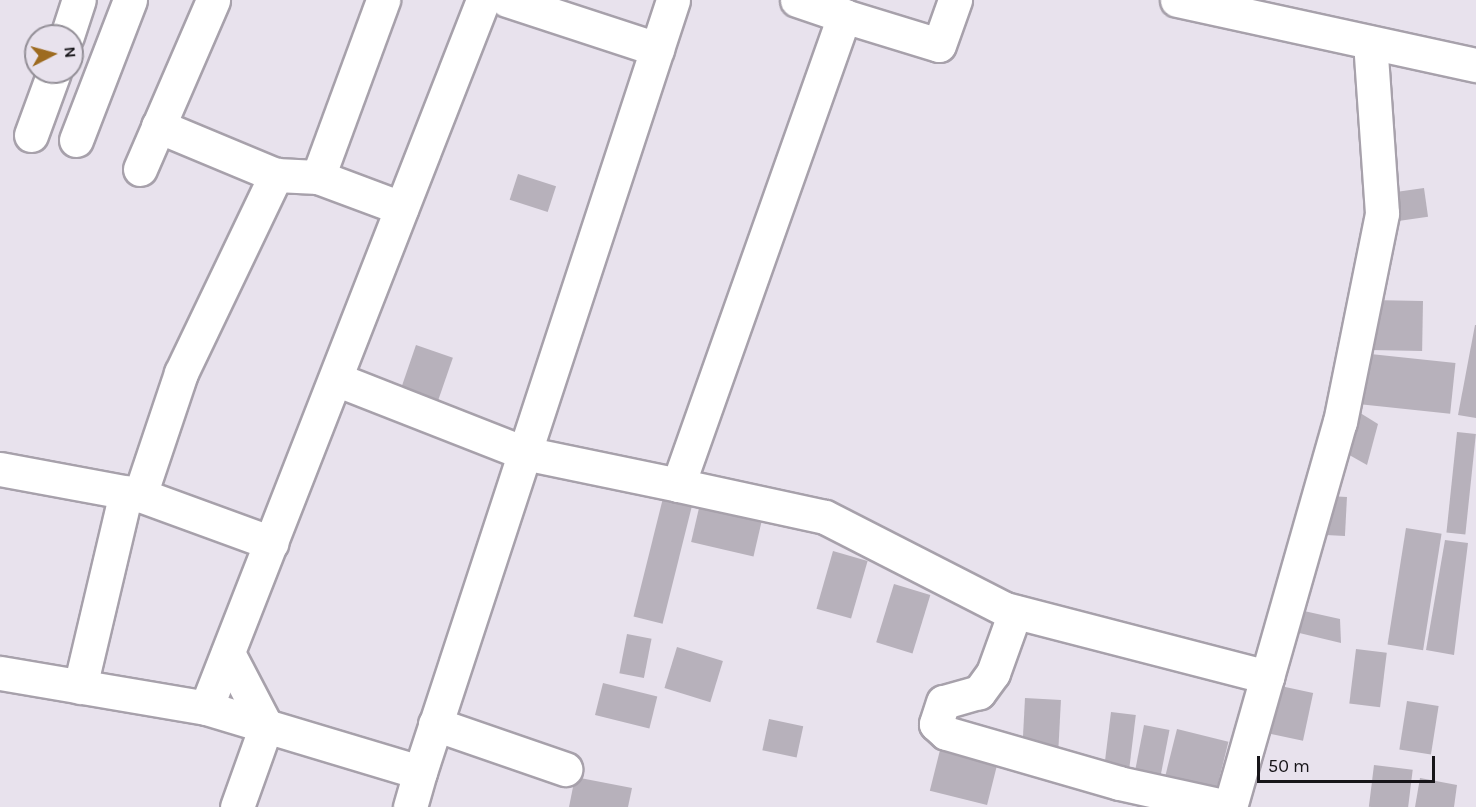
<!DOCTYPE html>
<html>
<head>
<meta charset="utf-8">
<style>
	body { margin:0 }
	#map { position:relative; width:1476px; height:807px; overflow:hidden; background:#e8e2ed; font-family:Karla,sans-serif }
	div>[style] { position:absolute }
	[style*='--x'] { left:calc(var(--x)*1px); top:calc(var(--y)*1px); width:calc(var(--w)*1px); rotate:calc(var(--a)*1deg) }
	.building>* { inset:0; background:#b7b1bb; transform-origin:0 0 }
	.roads { filter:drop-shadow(2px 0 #a7a1ab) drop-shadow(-2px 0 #a7a1ab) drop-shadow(0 2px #a7a1ab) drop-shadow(0 -2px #a7a1ab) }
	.minor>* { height:33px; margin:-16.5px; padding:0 16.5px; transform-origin:16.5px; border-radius:16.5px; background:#fff }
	span { translate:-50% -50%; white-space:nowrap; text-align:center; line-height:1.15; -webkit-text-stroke:4.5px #e8e2ed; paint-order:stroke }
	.north { position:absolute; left:24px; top:24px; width:60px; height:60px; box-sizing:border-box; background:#e8e2ed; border:2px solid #949098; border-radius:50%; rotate:84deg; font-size:16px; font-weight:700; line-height:24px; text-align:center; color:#171519 }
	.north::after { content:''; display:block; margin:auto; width:21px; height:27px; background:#9d6b20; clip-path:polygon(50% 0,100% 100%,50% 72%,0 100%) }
	.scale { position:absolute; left:1257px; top:756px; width:178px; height:27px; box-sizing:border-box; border:3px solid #171519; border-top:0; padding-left:8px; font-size:18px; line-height:21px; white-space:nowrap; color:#171519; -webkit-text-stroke:4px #e8e2ed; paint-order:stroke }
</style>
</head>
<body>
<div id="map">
	<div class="building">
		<i style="left:518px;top:174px;width:40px;height:27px;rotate:18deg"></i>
		<i style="left:1424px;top:188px;width:29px;height:30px;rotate:82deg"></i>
		<i style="left:1371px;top:300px;width:52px;height:50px;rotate:1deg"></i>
		<i style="clip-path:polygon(1475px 325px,1476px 325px,1476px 418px,1458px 415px)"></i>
		<i style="left:416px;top:345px;width:39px;height:52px;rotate:19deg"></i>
		<i style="left:1361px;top:353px;width:95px;height:51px;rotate:6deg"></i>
		<i style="clip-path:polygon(1357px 411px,1378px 424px,1367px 465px,1344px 452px)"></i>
		<i style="left:1457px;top:432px;width:19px;height:101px;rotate:6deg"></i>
		<i style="left:1328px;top:496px;width:19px;height:39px;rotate:3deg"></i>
		<i style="left:663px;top:498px;width:30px;height:122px;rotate:14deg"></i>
		<i style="left:699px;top:508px;width:64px;height:35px;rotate:13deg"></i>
		<i style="left:1406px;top:528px;width:36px;height:118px;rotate:9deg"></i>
		<i style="clip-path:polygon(1445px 540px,1468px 543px,1454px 655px,1426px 650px)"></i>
		<i style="left:833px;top:551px;width:36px;height:60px;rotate:16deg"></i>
		<i style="left:894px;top:584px;width:38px;height:61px;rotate:17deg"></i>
		<i style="clip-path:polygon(1295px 609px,1340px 619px,1341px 643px,1291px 631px)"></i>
		<i style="left:627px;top:634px;width:25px;height:40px;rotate:11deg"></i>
		<i style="left:677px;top:647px;width:48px;height:43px;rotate:17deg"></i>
		<i style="left:1356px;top:649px;width:31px;height:55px;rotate:7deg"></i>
		<i style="left:603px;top:683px;width:56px;height:33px;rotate:14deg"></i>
		<i style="left:1276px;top:685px;width:38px;height:49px;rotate:12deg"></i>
		<i style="left:1025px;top:698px;width:36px;height:49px;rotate:3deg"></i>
		<i style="left:1407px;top:701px;width:32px;height:49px;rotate:9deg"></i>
		<i style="left:1111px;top:712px;width:25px;height:55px;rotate:7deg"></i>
		<i style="left:769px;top:719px;width:35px;height:32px;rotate:12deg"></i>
		<i style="left:1144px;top:725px;width:26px;height:51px;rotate:11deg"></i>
		<i style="left:1177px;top:729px;width:53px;height:53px;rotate:14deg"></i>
		<i style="left:940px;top:750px;width:59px;height:42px;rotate:14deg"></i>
		<i style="left:1374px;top:765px;width:39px;height:42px;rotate:7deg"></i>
		<i style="clip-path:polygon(575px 777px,632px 788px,628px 807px,569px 807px)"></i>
		<i style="clip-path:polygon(1420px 778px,1457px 785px,1454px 807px,1415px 807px)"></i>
	</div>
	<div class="roads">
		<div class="minor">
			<i style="--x:507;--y:0;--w:158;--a:18.1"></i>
			<i style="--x:797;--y:0;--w:50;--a:18.8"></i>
			<i style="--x:1177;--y:0;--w:306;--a:12.3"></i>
			<i style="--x:67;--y:36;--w:38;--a:-72"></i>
			<i style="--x:158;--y:126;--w:128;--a:22.6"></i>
			<i style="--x:276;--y:175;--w:42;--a:2.7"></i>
			<i style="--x:318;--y:177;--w:89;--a:20.5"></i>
			<i style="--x:31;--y:135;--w:67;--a:-69.9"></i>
			<i style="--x:76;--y:140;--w:150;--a:-68.9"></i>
			<i style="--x:140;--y:169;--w:184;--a:-66.6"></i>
			<i style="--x:318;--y:177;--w:189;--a:-69.8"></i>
			<i style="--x:338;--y:380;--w:200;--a:21.4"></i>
			<i style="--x:524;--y:453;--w:157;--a:11.7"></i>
			<i style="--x:678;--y:485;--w:498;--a:-70.5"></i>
			<i style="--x:844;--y:16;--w:99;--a:17"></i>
			<i style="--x:939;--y:45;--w:48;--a:-70.4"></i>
			<i style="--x:0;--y:469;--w:142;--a:10.5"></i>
			<i style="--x:140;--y:495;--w:140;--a:20.1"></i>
			<i style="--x:678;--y:485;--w:150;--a:12.3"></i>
			<i style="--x:825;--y:517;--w:202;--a:27.1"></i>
			<i style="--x:1005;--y:609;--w:271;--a:14.5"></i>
			<i style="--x:140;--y:495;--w:129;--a:-71.4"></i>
			<i style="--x:181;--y:373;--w:220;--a:-64.4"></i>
			<i style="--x:1015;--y:612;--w:65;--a:109.8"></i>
			<i style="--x:993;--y:673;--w:24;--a:126"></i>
			<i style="--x:979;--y:692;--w:37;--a:164"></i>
			<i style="--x:943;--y:702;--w:23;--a:108"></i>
			<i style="--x:936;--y:724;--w:13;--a:42"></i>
			<i style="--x:946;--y:733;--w:180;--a:16.1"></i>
			<i style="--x:1119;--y:783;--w:112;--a:12.4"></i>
			<i style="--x:228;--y:653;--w:82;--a:62.5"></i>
			<i style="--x:266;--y:726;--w:86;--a:109.7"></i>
			<i style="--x:0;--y:673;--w:209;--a:9.6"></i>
			<i style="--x:206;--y:708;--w:223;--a:16.7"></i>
			<i style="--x:420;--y:772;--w:812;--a:-71.85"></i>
			<i style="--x:80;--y:687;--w:200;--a:-76.7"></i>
			<i style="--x:206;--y:708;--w:760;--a:-68.63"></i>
			<i style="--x:435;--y:724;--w:138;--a:19.1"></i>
			<i style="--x:410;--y:807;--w:36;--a:-74"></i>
			<i style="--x:1230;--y:807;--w:400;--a:-74.1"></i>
			<i style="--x:1340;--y:422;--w:213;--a:-78.6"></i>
			<i style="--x:1382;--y:213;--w:171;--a:-94"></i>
		</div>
	</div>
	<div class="north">N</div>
	<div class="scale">50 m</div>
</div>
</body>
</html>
